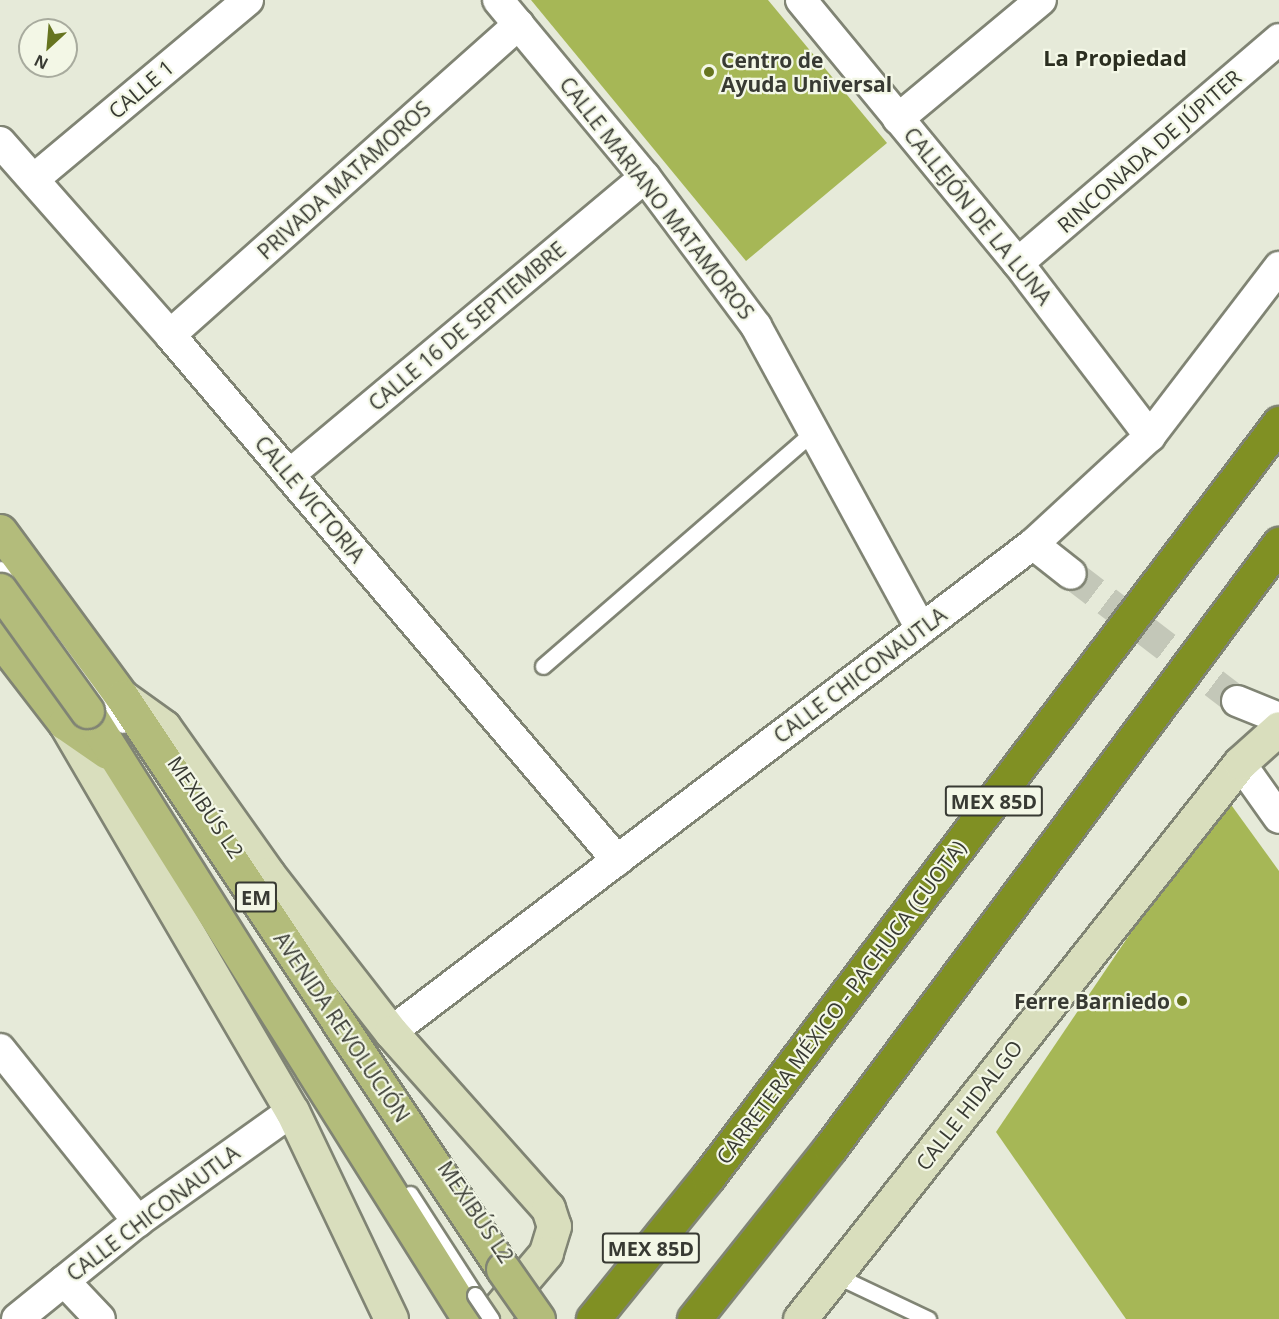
<!DOCTYPE html>
<html>
<head>
<meta charset="utf-8">
<style>
	body { margin:0 }
	#map { position:relative; width:1279px; height:1319px; overflow:hidden; background:#e6ead9; font-family:"Open Sans",sans-serif }
	div>[style] { position:absolute }
	[style*='--x'] { left:calc(var(--x)*1px); top:calc(var(--y)*1px); width:calc(var(--w)*1px); rotate:calc(var(--a)*1deg) }
	.building>* { inset:0; background:#a6b756 }
	.street-tunnel>* { height:30px; margin-top:-15px; transform-origin:0; background:repeating-linear-gradient(90deg,#c3c7b8 0 30px,transparent 0 45px) }
	.roads { filter:drop-shadow(2px 0 #808474) drop-shadow(-2px 0 #808474) drop-shadow(0 2px #808474) drop-shadow(0 -2px #808474) }
	.lane>* { height:15px; margin:-7.5px; padding:0 7.5px; transform-origin:7.5px; border-radius:7.5px; background:#fff }
	.street>* { height:30px; margin:-15px; padding:0 15px; transform-origin:15px; border-radius:15px; background:#fff }
	.secondary>* { height:33px; margin:-16.5px; padding:0 16.5px; transform-origin:16.5px; border-radius:16.5px; background:#d9debd }
	.primary>* { height:33px; margin:-16.5px; padding:0 16.5px; transform-origin:16.5px; border-radius:16.5px; background:#b3bc7b }
	.highway>* { height:33px; margin:-16.5px; padding:0 16.5px; transform-origin:16.5px; border-radius:16.5px; background:#809023 }
	.bridges { filter:drop-shadow(2px 0 #808474) drop-shadow(-2px 0 #808474) drop-shadow(0 2px #808474) drop-shadow(0 -2px #808474) }
	.lane-bridge>* { height:15px; margin:-7.5px; padding:0 7.5px; transform-origin:7.5px; border-radius:7.5px; background:#fff }
	.primary-bridge>* { height:33px; margin:-16.5px; padding:0 16.5px; transform-origin:16.5px; border-radius:16.5px; background:#b3bc7b }
	.dots>* { width:16px; height:16px; translate:-50% -50%; box-sizing:border-box; border:3px solid #f3f7e6; border-radius:50% }
	span { translate:-50% -50%; white-space:nowrap; text-align:center; line-height:1.15; -webkit-text-stroke:4.5px #f3f7e6; paint-order:stroke }
	.shield-label span { padding:2px 4px; background:#f3f7e6; border:2px solid; border-radius:4px; -webkit-text-stroke-width:0 }
	.shield-label { font-size:20px; color:#383a33; font-weight:700 }
	.poi-label { font-size:21px; color:#383a33; font-weight:700 }
	.left { translate:0 -50%; text-align:left }
	.right { translate:-100% -50%; text-align:right }
	.street-label { font-size:21px; color:#383a33 }
	.neighbourhood-label { font-size:22px; color:#2b2e20; font-weight:700 }
	.north { position:absolute; left:18px; top:18px; width:60px; height:60px; box-sizing:border-box; background:#f3f7e6; border:2px solid #a8ab9e; border-radius:50%; rotate:206deg; font-size:16px; font-weight:700; line-height:24px; text-align:center; color:#383a33 }
	.north::after { content:''; display:block; margin:auto; width:21px; height:27px; background:#66741f; clip-path:polygon(50% 0,100% 100%,50% 72%,0 100%) }
</style>
</head>
<body>
<div id="map">
	<div class="building">
		<i style="clip-path:polygon(531px 0,768px 0,887px 143px,746px 261px)"></i>
		<i style="clip-path:polygon(1224px 795px,1279px 871px,1279px 1319px,1126px 1319px,996px 1132px)"></i>
	</div>
	<div class="street-tunnel">
		<i style="--x:1071;--y:574;--w:209;--a:37.4"></i>
	</div>
	<div class="roads">
		<div class="lane">
			<i style="--x:0;--y:569;--w:27;--a:51"></i>
			<i style="--x:48;--y:630;--w:121;--a:51.7"></i>
			<i style="--x:543;--y:666;--w:356;--a:-40.9"></i>
			<i style="--x:410;--y:1194;--w:120;--a:57.2"></i>
			<i style="--x:835;--y:1275;--w:103;--a:25.3"></i>
		</div>
		<div class="street">
			<i style="--x:498;--y:0;--w:230;--a:50.3"></i>
			<i style="--x:645;--y:177;--w:186;--a:53.3"></i>
			<i style="--x:756;--y:326;--w:345;--a:61.4"></i>
			<i style="--x:801;--y:0;--w:341;--a:50.5"></i>
			<i style="--x:1018;--y:263;--w:218;--a:52.7"></i>
			<i style="--x:898;--y:119;--w:186;--a:-39.8"></i>
			<i style="--x:0;--y:142;--w:257;--a:48.6"></i>
			<i style="--x:170;--y:335;--w:690;--a:49.59"></i>
			<i style="--x:34;--y:179;--w:279;--a:-39.9"></i>
			<i style="--x:1018;--y:263;--w:344;--a:-40.6"></i>
			<i style="--x:170;--y:335;--w:467;--a:-41.7"></i>
			<i style="--x:289;--y:475;--w:464;--a:-39.9"></i>
			<i style="--x:1033;--y:544;--w:48;--a:38.3"></i>
			<i style="--x:1237;--y:701;--w:45;--a:22"></i>
			<i style="--x:1240;--y:763;--w:67;--a:54.7"></i>
			<i style="--x:391;--y:1032;--w:806;--a:-37.24"></i>
			<i style="--x:1033;--y:544;--w:159;--a:-42.7"></i>
			<i style="--x:1150;--y:436;--w:213;--a:-52.6"></i>
			<i style="--x:0;--y:1049;--w:221;--a:51.3"></i>
			<i style="--x:64;--y:1281;--w:52;--a:46.5"></i>
			<i style="--x:17;--y:1319;--w:156;--a:-39"></i>
			<i style="--x:138;--y:1221;--w:189;--a:-35.5"></i>
		</div>
		<div class="secondary">
			<i style="--x:124;--y:698;--w:49;--a:35.9"></i>
			<i style="--x:164;--y:727;--w:180;--a:54.7"></i>
			<i style="--x:268;--y:874;--w:200;--a:52.1"></i>
			<i style="--x:391;--y:1032;--w:236;--a:48.3"></i>
			<i style="--x:548;--y:1208;--w:19;--a:72"></i>
			<i style="--x:554;--y:1226;--w:28;--a:107"></i>
			<i style="--x:546;--y:1253;--w:87;--a:130.3"></i>
			<i style="--x:65;--y:723;--w:450;--a:59.7"></i>
			<i style="--x:292;--y:1111;--w:230;--a:64.5"></i>
			<i style="--x:800;--y:1319;--w:709;--a:-51.64"></i>
			<i style="--x:1240;--y:763;--w:52;--a:-41.9"></i>
		</div>
		<div class="primary">
			<i style="--x:0;--y:531;--w:206;--a:53.7"></i>
			<i style="--x:122;--y:697;--w:687;--a:56.33"></i>
			<i style="--x:0;--y:639;--w:106;--a:52.3"></i>
			<i style="--x:65;--y:723;--w:51;--a:34.6"></i>
			<i style="--x:87;--y:711;--w:718;--a:57.86"></i>
		</div>
		<div class="highway">
			<i style="--x:593;--y:1319;--w:183;--a:-51"></i>
			<i style="--x:708;--y:1177;--w:946;--a:-52.86"></i>
			<i style="--x:694;--y:1319;--w:218;--a:-51.5"></i>
			<i style="--x:830;--y:1148;--w:753;--a:-53.37"></i>
		</div>
	</div>
	<div class="bridges">
		<div class="lane-bridge">
			<i style="--x:475;--y:1295;--w:29;--a:56"></i>
		</div>
		<div class="primary-bridge">
			<i style="--x:0;--y:590;--w:149;--a:54.3"></i>
			<i style="--x:503;--y:1269;--w:61;--a:55"></i>
		</div>
	</div>
	<div class="dots">
		<i style="left:709px;top:72px;background:#66741f"></i>
		<i style="left:1182px;top:1001px;background:#66741f"></i>
	</div>
	<div class="shield-label">
		<span style="left:994px;top:801px">MEX 85D</span>
		<span style="left:256px;top:897px">EM</span>
		<span style="left:651px;top:1248px">MEX 85D</span>
	</div>
	<div class="poi-label">
		<span class="left" style="left:721px;top:72px">Centro de<br>Ayuda Universal</span>
		<span class="right" style="left:1170px;top:1001px">Ferre Barniedo</span>
	</div>
	<div class="street-label">
		<span style="left:141px;top:89px;rotate:-40deg">CALLE 1</span>
		<span style="left:1149px;top:151px;rotate:-41deg">RINCONADA DE JÚPITER</span>
		<span style="left:344px;top:180px;rotate:-42deg">PRIVADA MATAMOROS</span>
		<span style="left:657px;top:198px;rotate:52deg">CALLE MARIANO MATAMOROS</span>
		<span style="left:978px;top:216px;rotate:51deg">CALLEJÓN DE LA LUNA</span>
		<span style="left:467px;top:326px;rotate:-40deg">CALLE 16 DE SEPTIEMBRE</span>
		<span style="left:310px;top:499px;rotate:50deg">CALLE VICTORIA</span>
		<span style="left:860px;top:675px;rotate:-37deg">CALLE CHICONAUTLA</span>
		<span style="left:206px;top:807px;rotate:56deg">MEXIBÚS L2</span>
		<span style="left:841px;top:1002px;rotate:-53deg">CARRETERA MÉXICO - PACHUCA (CUOTA)</span>
		<span style="left:342px;top:1027px;rotate:56deg">AVENIDA REVOLUCIÓN</span>
		<span style="left:969px;top:1105px;rotate:-52deg">CALLE HIDALGO</span>
		<span style="left:476px;top:1212px;rotate:56deg">MEXIBÚS L2</span>
		<span style="left:153px;top:1213px;rotate:-37deg">CALLE CHICONAUTLA</span>
	</div>
	<div class="neighbourhood-label">
		<span style="left:1115px;top:58px">La Propiedad</span>
	</div>
	<div class="north">N</div>
</div>
</body>
</html>
